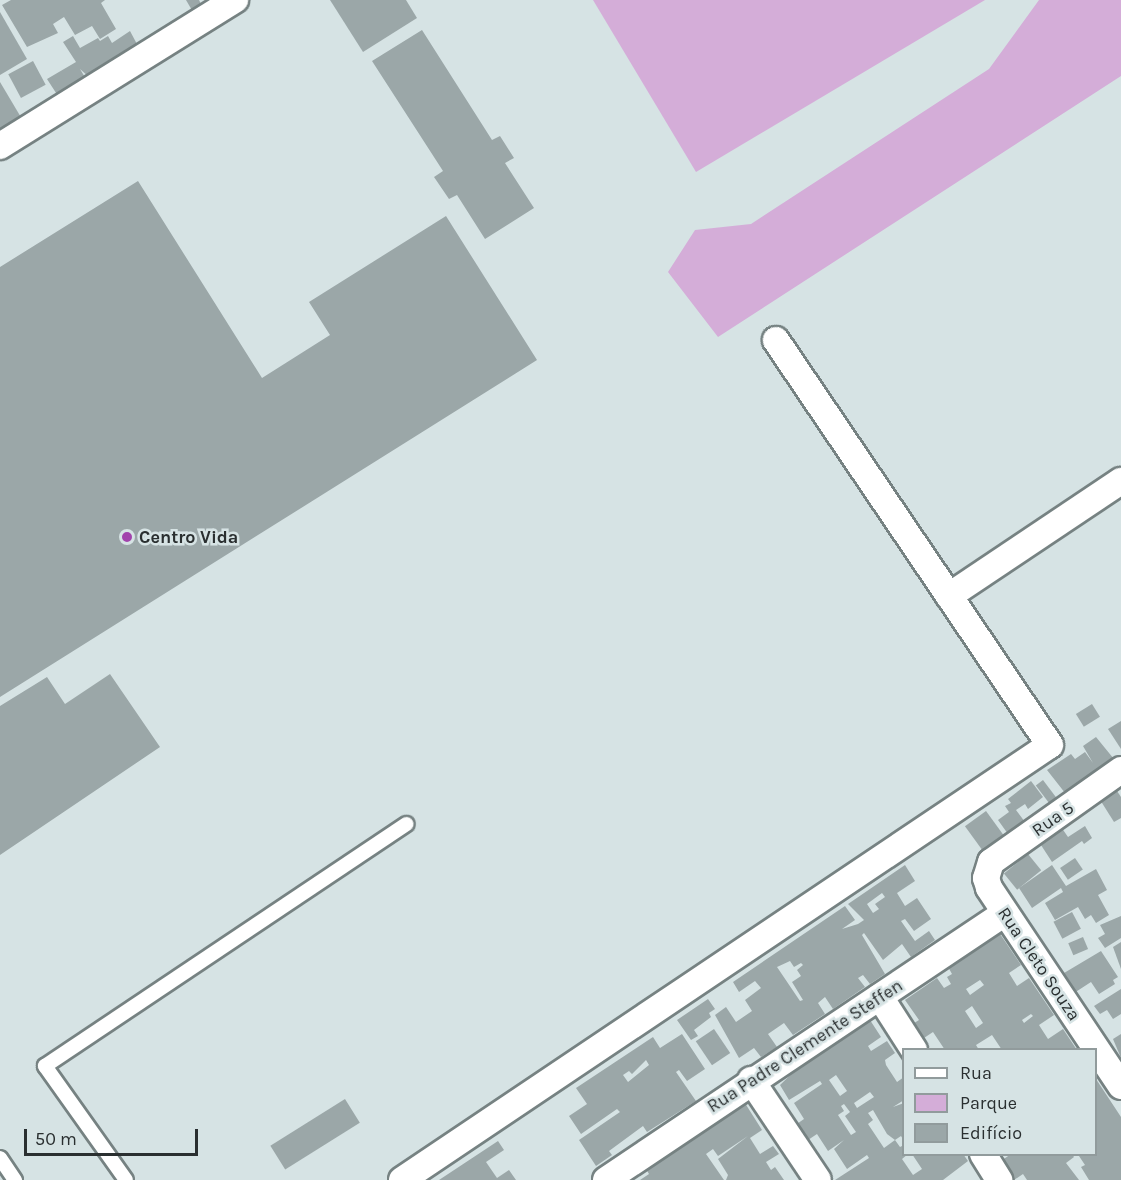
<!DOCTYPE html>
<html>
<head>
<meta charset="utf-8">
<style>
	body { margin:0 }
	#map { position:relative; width:1121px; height:1180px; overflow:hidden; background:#d6e3e4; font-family:Karla,sans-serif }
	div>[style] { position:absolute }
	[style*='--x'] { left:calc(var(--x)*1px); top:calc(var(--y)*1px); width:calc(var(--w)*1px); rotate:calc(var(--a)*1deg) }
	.green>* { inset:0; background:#d4add8 }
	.building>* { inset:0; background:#9ba7a8; transform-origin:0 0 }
	.roads { filter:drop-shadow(2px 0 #768282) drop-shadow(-2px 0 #768282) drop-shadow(0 2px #768282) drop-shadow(0 -2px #768282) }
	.lane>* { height:14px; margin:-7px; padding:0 7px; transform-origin:7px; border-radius:7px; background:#fff }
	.street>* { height:26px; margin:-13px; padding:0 13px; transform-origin:13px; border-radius:13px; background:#fff }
	.dots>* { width:16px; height:16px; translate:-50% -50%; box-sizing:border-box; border:3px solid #d6e3e4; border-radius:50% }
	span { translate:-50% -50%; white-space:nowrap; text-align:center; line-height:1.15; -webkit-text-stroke:5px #d6e3e4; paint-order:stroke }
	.poi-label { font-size:18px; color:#2a2f30; font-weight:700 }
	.left { translate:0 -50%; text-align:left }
	.street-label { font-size:18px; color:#2a2f30 }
	.legend { position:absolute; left:902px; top:1048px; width:195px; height:108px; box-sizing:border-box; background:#d6e3e4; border:2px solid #919b9c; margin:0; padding:8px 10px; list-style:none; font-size:18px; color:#2a2f30 }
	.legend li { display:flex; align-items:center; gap:12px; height:30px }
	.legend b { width:30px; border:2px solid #919b9c }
	.scale { position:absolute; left:24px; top:1129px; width:174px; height:27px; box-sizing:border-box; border:3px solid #2a2f30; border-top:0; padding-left:8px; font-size:18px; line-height:21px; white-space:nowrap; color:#2a2f30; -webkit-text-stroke:4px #d6e3e4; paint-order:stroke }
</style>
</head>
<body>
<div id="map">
	<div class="green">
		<i style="clip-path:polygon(593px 0,985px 0,696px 172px)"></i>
		<i style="clip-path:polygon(1039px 0,1121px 0,1121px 76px,718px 337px,668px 272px,695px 230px,751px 224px,989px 69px)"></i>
	</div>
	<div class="building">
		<i style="clip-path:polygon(11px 0,105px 0,101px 3px,116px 29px,100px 39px,92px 26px,75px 35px,64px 17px,53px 24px,58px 33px,27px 47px,2px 5px)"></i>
		<i style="clip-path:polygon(186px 0,199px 0,202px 6px,193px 12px)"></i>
		<i style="clip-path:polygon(330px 0,406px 0,417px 18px,363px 52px)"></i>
		<i style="clip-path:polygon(0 12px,27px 59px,0 75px)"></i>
		<i style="clip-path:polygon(422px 30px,492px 140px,500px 136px,514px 158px,505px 163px,534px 208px,485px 239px,457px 195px,449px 199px,434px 177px,443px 171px,372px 61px)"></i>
		<i style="clip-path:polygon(130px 31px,138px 46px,89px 77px,80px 69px,86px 79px,58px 96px,47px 79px,76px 62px,63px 42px,73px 36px,80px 48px,98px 38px,100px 41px,108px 36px,112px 43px)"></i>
		<i style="left:33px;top:61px;width:27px;height:28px;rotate:62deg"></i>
		<i style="clip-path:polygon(0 82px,22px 119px,0 132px)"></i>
		<i style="clip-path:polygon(138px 181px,262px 378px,330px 335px,309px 302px,446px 216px,537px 360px,0 697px,0 267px)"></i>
		<i style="clip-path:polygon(110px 674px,160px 747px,0 855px,0 706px,47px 677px,65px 704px)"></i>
		<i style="left:1092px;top:704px;width:15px;height:19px;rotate:58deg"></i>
		<i style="clip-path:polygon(1121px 721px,1121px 749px,1108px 729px)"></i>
		<i style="clip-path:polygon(1096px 737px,1118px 764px,1101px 776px,1097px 770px,1081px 781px,1085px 788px,1069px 798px,1047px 770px,1071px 754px,1075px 759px,1085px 752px,1093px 763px,1083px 746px)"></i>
		<i style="left:1043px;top:780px;width:26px;height:9px;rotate:53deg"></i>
		<i style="clip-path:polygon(1031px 781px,1043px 797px,1028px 809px,1025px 804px,1016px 810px,1025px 822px,1008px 834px,998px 820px,1009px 812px,1005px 806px,1011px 803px,1008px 799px)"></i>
		<i style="clip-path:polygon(1113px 785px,1121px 797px,1121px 818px,1114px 822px,1097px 795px)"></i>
		<i style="left:986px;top:811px;width:34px;height:26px;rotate:54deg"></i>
		<i style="clip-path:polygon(1059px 824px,1068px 837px,1085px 826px,1092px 838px,1084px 844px,1082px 841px,1052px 862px,1041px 845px,1051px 838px,1047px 832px)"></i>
		<i style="left:1028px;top:854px;width:21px;height:31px;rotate:51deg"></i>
		<i style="left:1075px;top:858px;width:14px;height:18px;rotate:56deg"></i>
		<i style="clip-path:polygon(evenodd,905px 865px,915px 881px,897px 893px,905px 906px,917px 898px,931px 919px,914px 931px,905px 919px,901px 921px,915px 941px,929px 931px,935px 940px,911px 957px,902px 944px,883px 960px,864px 933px,862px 935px,885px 974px,870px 984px,863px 975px,858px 978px,865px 987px,833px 1009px,825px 997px,818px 1003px,825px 1014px,793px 1035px,784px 1023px,768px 1034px,777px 1047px,761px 1057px,754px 1048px,739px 1058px,715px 1015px,726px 1007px,736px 1022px,752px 1011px,745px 1000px,761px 988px,755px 981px,739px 992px,733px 982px,845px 906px,855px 920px,842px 929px,858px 924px,864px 920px,848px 904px,905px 865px,882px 893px,885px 897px,875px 904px,879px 909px,873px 913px,867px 904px,882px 893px,905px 865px,790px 961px,794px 967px,801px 963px,803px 965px,797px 970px,801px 976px,792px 982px,803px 1000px,800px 1001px,777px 967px,790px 961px)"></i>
		<i style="clip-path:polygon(1052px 865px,1066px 886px,1096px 869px,1107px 890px,1098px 895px,1109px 915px,1096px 923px,1091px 915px,1085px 919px,1078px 907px,1055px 920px,1045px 903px,1063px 892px,1061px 888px,1032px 908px,1019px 888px)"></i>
		<i style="left:1072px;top:912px;width:19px;height:21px;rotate:62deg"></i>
		<i style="clip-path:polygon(1121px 916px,1121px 938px,1105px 948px,1098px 938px,1105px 934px,1100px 925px)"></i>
		<i style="clip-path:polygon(evenodd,998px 931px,1021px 965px,1009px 973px,1017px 986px,1029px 978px,1054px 1015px,1039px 1025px,1048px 1039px,1063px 1029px,1077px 1050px,1002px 1050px,992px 1035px,976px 1045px,979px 1050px,945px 1050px,933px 1032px,921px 1040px,911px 1025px,919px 1020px,905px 1000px,937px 978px,944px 988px,951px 984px,947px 977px,952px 974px,947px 965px,998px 931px,980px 980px,984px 985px,970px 995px,966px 989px,980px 980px,998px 931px,972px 1006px,983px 1023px,976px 1028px,965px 1011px,972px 1006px,998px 931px,1031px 1014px,1033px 1016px,1024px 1023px,1022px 1020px,1031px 1014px)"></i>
		<i style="left:1083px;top:937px;width:13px;height:16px;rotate:67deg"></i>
		<i style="clip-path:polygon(1121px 942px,1121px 969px,1113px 947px)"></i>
		<i style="clip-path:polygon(1101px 951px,1118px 977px,1113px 980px,1115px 984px,1099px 994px,1091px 982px,1071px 995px,1059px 976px)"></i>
		<i style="clip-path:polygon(1121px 989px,1121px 1014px,1113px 1019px,1107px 1010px,1100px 1014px,1094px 1006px)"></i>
		<i style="clip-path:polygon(708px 999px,715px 1009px,709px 1013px,711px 1017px,694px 1030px,698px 1036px,691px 1040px,677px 1020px)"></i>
		<i style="clip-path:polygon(evenodd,870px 1020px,881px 1037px,868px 1046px,871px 1051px,887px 1041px,895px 1053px,885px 1060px,886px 1065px,897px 1082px,904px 1077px,904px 1100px,893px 1107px,904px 1103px,904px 1141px,901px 1136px,895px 1140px,887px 1134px,873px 1110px,868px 1113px,873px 1120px,868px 1124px,884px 1148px,895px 1140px,900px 1147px,904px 1145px,904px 1154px,908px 1154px,902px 1159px,913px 1175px,922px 1169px,912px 1154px,963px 1154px,968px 1161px,943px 1180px,835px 1180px,869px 1158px,867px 1155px,847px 1169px,834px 1149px,844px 1140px,828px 1151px,817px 1134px,805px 1142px,794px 1126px,804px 1119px,794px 1103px,822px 1084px,820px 1081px,789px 1100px,780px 1085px,806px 1060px,870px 1020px,836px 1075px,847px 1091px,840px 1096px,829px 1080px,836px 1075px,870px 1020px,870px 1092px,874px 1097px,857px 1108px,854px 1103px,870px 1092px,870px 1020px,844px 1104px,850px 1112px,845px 1116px,856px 1132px,851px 1135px,838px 1115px,844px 1111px,841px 1106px,844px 1104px)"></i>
		<i style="left:714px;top:1029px;width:29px;height:22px;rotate:56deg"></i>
		<i style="clip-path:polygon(evenodd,682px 1034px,705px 1069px,687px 1081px,679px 1070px,676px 1072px,696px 1101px,647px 1132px,643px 1126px,609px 1151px,612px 1155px,596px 1166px,579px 1140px,620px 1112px,617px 1109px,581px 1134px,569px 1116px,587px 1104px,576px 1088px,653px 1037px,660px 1048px,682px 1034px,646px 1060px,649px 1065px,628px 1082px,623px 1075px,629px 1071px,632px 1074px,646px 1060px)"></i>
		<i style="clip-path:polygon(1121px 1034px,1121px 1058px,1113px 1039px)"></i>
		<i style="clip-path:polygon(1096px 1079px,1121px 1117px,1121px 1180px,1089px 1180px,1081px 1167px,1085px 1165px,1079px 1156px,1096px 1154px)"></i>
		<i style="left:345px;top:1099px;width:28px;height:88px;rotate:58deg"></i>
		<i style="clip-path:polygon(743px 1100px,762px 1130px,750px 1138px,760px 1154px,773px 1146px,779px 1154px,766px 1162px,771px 1170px,775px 1167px,784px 1180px,726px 1180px,728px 1175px,718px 1159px,748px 1136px,718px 1156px,713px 1149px,706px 1154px,724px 1180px,640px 1180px,649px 1174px,646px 1169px)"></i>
		<i style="clip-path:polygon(498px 1141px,504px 1150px,486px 1162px,497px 1178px,509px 1170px,516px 1180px,439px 1180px)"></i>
		<i style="clip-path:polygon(1011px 1154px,1072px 1154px,1074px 1157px,1066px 1163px,1079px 1180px,1027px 1180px,1023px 1174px,1014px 1180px,1001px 1161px)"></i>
	</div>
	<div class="roads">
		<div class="lane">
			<i style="--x:0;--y:1158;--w:27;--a:56"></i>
			<i style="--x:126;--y:1180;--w:140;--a:-125.4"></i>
			<i style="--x:45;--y:1066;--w:435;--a:-33.8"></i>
		</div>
		<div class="street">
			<i style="--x:0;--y:146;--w:277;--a:-31.9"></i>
			<i style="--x:949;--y:596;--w:207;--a:-33.8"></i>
			<i style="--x:1121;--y:770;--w:159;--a:144.7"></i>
			<i style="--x:991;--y:862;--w:17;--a:107"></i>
			<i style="--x:986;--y:878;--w:10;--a:73"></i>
			<i style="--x:989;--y:888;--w:238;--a:56.3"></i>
			<i style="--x:880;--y:997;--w:63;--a:57.3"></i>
			<i style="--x:751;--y:1080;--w:120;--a:56.2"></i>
			<i style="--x:983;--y:1154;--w:31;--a:58"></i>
			<i style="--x:402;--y:1180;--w:780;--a:-33.87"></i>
			<i style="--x:1050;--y:745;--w:489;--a:-124.1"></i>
			<i style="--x:606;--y:1180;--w:480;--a:-33.8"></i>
		</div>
	</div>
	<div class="dots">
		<i style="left:127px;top:537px;background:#a243ac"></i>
	</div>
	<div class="poi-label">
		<span class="left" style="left:139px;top:537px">Centro Vida</span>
	</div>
	<div class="street-label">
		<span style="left:1053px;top:819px;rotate:-35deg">Rua 5</span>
		<span style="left:1039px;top:964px;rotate:56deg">Rua Cleto Souza</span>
		<span style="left:805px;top:1046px;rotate:-33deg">Rua Padre Clemente Steffen</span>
	</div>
	<ul class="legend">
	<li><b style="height:8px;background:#fff"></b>Rua</li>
	<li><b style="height:16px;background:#d4add8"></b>Parque</li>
	<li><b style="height:16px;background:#9ba7a8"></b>Edifício</li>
	</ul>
	<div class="scale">50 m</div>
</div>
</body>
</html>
